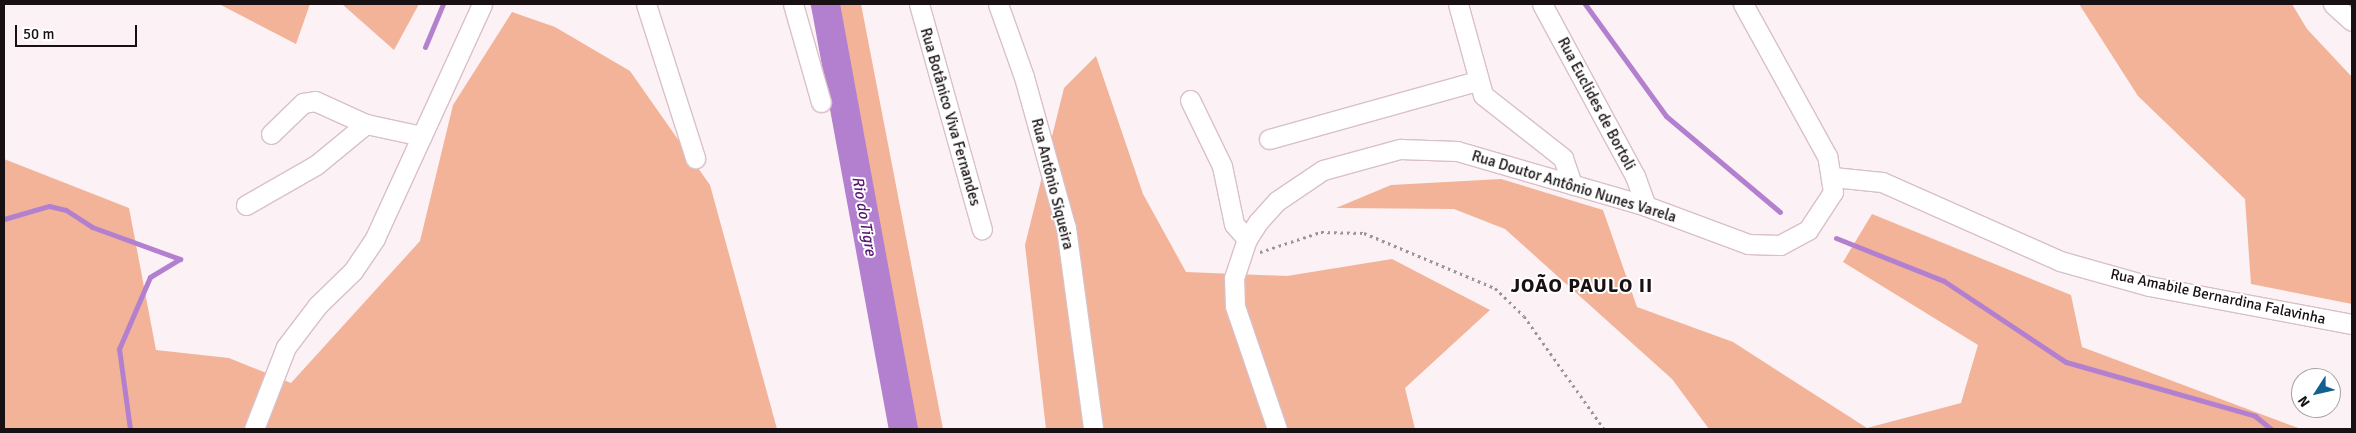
<!DOCTYPE html>
<html>
<head>
<meta charset="utf-8">
<style>
	body { margin:0 }
	#map { position:relative; width:2356px; height:433px; overflow:hidden; background:#fcf2f5; font-family:Signika,sans-serif }
	div>[style] { position:absolute }
	[style*='--x'] { left:calc(var(--x)*1px); top:calc(var(--y)*1px); width:calc(var(--w)*1px); rotate:calc(var(--a)*1deg) }
	.green>* { inset:0; background:#f2b398 }
	.stream>* { height:5px; margin:-2.5px; padding:0 2.5px; transform-origin:2.5px; border-radius:2.5px; background:#b380d0 }
	.river>* { height:29px; margin:-14.5px; padding:0 14.5px; transform-origin:14.5px; border-radius:14.5px; background:#b380d0 }
	.path>* { height:3px; margin-top:-1.5px; transform-origin:0; background:repeating-linear-gradient(90deg,#9d9496 0 2.5px,transparent 0 6.5px) }
	.roads { filter:drop-shadow(1px 0 #d9c0c7) drop-shadow(-1px 0 #d9c0c7) drop-shadow(0 1px #d9c0c7) drop-shadow(0 -1px #d9c0c7) }
	.minor>* { height:19px; margin:-9.5px; padding:0 9.5px; transform-origin:9.5px; border-radius:9.5px; background:#fff }
	span { translate:-50% -50%; white-space:nowrap; text-align:center; line-height:1.15; -webkit-text-stroke:4px #fff; paint-order:stroke }
	.street-label { font-size:15px; color:#181012 }
	.water-label { font-size:16px; color:#5a1677; font-style:italic }
	.district-label { font-size:20px; color:#181012; font-weight:700; letter-spacing:1px }
	.frame { position:absolute; inset:0; border:5px solid #181012; pointer-events:none }
	.north { position:absolute; left:2291px; top:368px; width:50px; height:50px; box-sizing:border-box; background:#fff; border:1px solid #a39fa0; border-radius:50%; rotate:235deg; font-size:14px; font-weight:700; line-height:20px; text-align:center; color:#181012 }
	.north::after { content:''; display:block; margin:auto; width:18px; height:22px; background:#125f92; clip-path:polygon(50% 0,100% 100%,50% 72%,0 100%) }
	.scale { position:absolute; left:15px; top:25px; width:122px; height:22px; box-sizing:border-box; border:2px solid #181012; border-top:0; padding-left:6px; font-size:15px; line-height:18px; white-space:nowrap; color:#181012; -webkit-text-stroke:4px #fff; paint-order:stroke }
</style>
</head>
<body>
<div id="map">
	<div class="green">
		<i style="clip-path:polygon(219px 4px,310px 4px,296px 44px)"></i>
		<i style="clip-path:polygon(342px 4px,419px 4px,394px 50px)"></i>
		<i style="clip-path:polygon(810px 4px,861px 4px,943px 429px,890px 429px,830px 107px,834px 92px,824px 33px,816px 24px)"></i>
		<i style="clip-path:polygon(2079px 4px,2292px 4px,2307px 29px,2352px 77px,2352px 304px,2251px 284px,2245px 199px,2138px 96px)"></i>
		<i style="clip-path:polygon(512px 12px,555px 27px,630px 71px,710px 185px,777px 429px,4px 429px,4px 159px,129px 208px,156px 350px,229px 358px,291px 383px,420px 241px,453px 105px)"></i>
		<i style="clip-path:polygon(1096px 56px,1143px 194px,1186px 272px,1287px 276px,1392px 259px,1490px 310px,1405px 388px,1415px 429px,1046px 429px,1025px 245px,1064px 88px)"></i>
		<i style="clip-path:polygon(1501px 179px,1603px 210px,1637px 307px,1733px 342px,1867px 428px,1961px 403px,1978px 345px,1843px 262px,1872px 214px,2071px 295px,2082px 347px,2301px 429px,1709px 429px,1672px 379px,1505px 229px,1454px 209px,1336px 208px,1391px 185px)"></i>
	</div>
	<div class="stream">
		<i style="--x:1585;--y:4;--w:138;--a:54.1"></i>
		<i style="--x:1666;--y:116;--w:149;--a:40.1"></i>
		<i style="--x:425;--y:47;--w:47;--a:-67.3"></i>
		<i style="--x:4;--y:219;--w:47;--a:-16.1"></i>
		<i style="--x:49;--y:206;--w:17;--a:13"></i>
		<i style="--x:66;--y:210;--w:31;--a:33"></i>
		<i style="--x:92;--y:227;--w:94;--a:20"></i>
		<i style="--x:1836;--y:238;--w:116;--a:21.7"></i>
		<i style="--x:1944;--y:281;--w:146;--a:33.6"></i>
		<i style="--x:2066;--y:362;--w:197;--a:15.9"></i>
		<i style="--x:2255;--y:416;--w:21;--a:39"></i>
		<i style="--x:130;--y:429;--w:81;--a:-97.8"></i>
		<i style="--x:119;--y:349;--w:78;--a:-66.7"></i>
		<i style="--x:150;--y:277;--w:35;--a:-31"></i>
	</div>
	<div class="river">
		<i style="--x:825;--y:4;--w:432;--a:79.6"></i>
	</div>
	<div class="path">
		<i style="--x:1260;--y:252;--w:64;--a:-18.2"></i>
		<i style="--x:1321;--y:232;--w:43;--a:1.3"></i>
		<i style="--x:1364;--y:233;--w:142;--a:22.8"></i>
		<i style="--x:1495;--y:288;--w:40;--a:44"></i>
		<i style="--x:1524;--y:316;--w:138;--a:54.7"></i>
	</div>
	<div class="roads">
		<div class="minor">
			<i style="--x:646;--y:4;--w:162;--a:72.3"></i>
			<i style="--x:793;--y:4;--w:102;--a:74.1"></i>
			<i style="--x:919;--y:4;--w:234;--a:74.4"></i>
			<i style="--x:998;--y:4;--w:77;--a:70.4"></i>
			<i style="--x:1024;--y:77;--w:157;--a:74.5"></i>
			<i style="--x:1066;--y:228;--w:203;--a:82.3"></i>
			<i style="--x:1458;--y:4;--w:94;--a:74.6"></i>
			<i style="--x:1483;--y:95;--w:102;--a:38.2"></i>
			<i style="--x:1563;--y:158;--w:28;--a:71"></i>
			<i style="--x:1542;--y:4;--w:196;--a:61.6"></i>
			<i style="--x:1635;--y:176;--w:32;--a:70"></i>
			<i style="--x:2333;--y:4;--w:25;--a:42"></i>
			<i style="--x:1190;--y:100;--w:73;--a:64.1"></i>
			<i style="--x:1222;--y:166;--w:59;--a:78.3"></i>
			<i style="--x:1234;--y:224;--w:20;--a:49"></i>
			<i style="--x:271;--y:134;--w:45;--a:-44.1"></i>
			<i style="--x:303;--y:103;--w:12;--a:-9"></i>
			<i style="--x:315;--y:101;--w:56;--a:24.3"></i>
			<i style="--x:1269;--y:139;--w:216;--a:-15.6"></i>
			<i style="--x:1833;--y:177;--w:49;--a:5.8"></i>
			<i style="--x:1882;--y:182;--w:195;--a:23.9"></i>
			<i style="--x:2060;--y:261;--w:92;--a:15.7"></i>
			<i style="--x:2149;--y:286;--w:207;--a:10.6"></i>
			<i style="--x:246;--y:205;--w:81;--a:-29.7"></i>
			<i style="--x:316;--y:165;--w:65;--a:-39.4"></i>
			<i style="--x:366;--y:124;--w:57;--a:12.1"></i>
			<i style="--x:254;--y:429;--w:88;--a:-68.7"></i>
			<i style="--x:286;--y:347;--w:53;--a:-52.7"></i>
			<i style="--x:318;--y:305;--w:49;--a:-44.2"></i>
			<i style="--x:353;--y:271;--w:40;--a:-56"></i>
			<i style="--x:375;--y:238;--w:257;--a:-65.4"></i>
			<i style="--x:1277;--y:429;--w:130;--a:-108.9"></i>
			<i style="--x:1235;--y:306;--w:28;--a:-92"></i>
			<i style="--x:1234;--y:278;--w:41;--a:-71.6"></i>
			<i style="--x:1247;--y:239;--w:20;--a:-57"></i>
			<i style="--x:1258;--y:222;--w:28;--a:-48"></i>
			<i style="--x:1277;--y:201;--w:55;--a:-34"></i>
			<i style="--x:1323;--y:170;--w:80;--a:-15.3"></i>
			<i style="--x:1400;--y:149;--w:57;--a:2"></i>
			<i style="--x:1457;--y:151;--w:197;--a:16.2"></i>
			<i style="--x:1646;--y:206;--w:109;--a:20.4"></i>
			<i style="--x:1748;--y:244;--w:32;--a:2"></i>
			<i style="--x:1780;--y:245;--w:32;--a:-28"></i>
			<i style="--x:1808;--y:230;--w:45;--a:-56.7"></i>
			<i style="--x:1833;--y:192;--w:36;--a:-99"></i>
			<i style="--x:1827;--y:156;--w:174;--a:-118.9"></i>
		</div>
	</div>
	<div class="street-label">
		<span style="left:1596px;top:104px;rotate:62deg">Rua Euclides de Bortoli</span>
		<span style="left:950px;top:117px;rotate:74deg">Rua Botânico Viva Fernandes</span>
		<span style="left:1052px;top:184px;rotate:76deg">Rua Antônio Siqueira</span>
		<span style="left:1574px;top:187px;rotate:17deg">Rua Doutor Antônio Nunes Varela</span>
		<span style="left:2218px;top:297px;rotate:12deg">Rua Amabile Bernardina Falavinha</span>
	</div>
	<div class="water-label">
		<span style="left:864px;top:216px;rotate:80deg">Rio do Tigre</span>
	</div>
	<div class="district-label">
		<span style="left:1582px;top:285px">JOÃO PAULO II</span>
	</div>
	<div class="frame"></div>
	<div class="north">N</div>
	<div class="scale">50 m</div>
</div>
</body>
</html>
